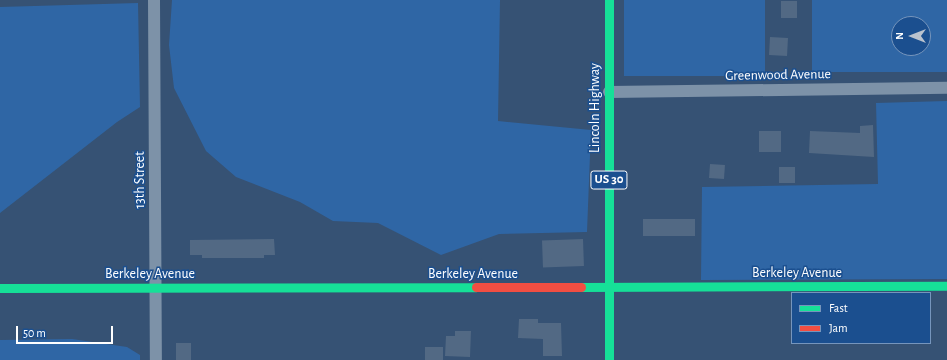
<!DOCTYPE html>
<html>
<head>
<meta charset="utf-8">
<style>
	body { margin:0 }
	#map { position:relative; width:947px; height:360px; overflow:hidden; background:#365274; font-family:"Alegreya Sans",sans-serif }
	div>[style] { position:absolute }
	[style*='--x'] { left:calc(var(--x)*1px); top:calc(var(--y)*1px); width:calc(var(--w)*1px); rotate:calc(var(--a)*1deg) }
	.green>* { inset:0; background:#2f66a5; transform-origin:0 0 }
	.building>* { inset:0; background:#526984; transform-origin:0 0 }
	.street>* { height:12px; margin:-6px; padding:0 6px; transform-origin:6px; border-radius:6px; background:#7d92a8 }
	.fast>* { height:9px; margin:-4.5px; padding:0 4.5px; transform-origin:4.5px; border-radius:4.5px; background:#16e098 }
	.jam>* { height:9px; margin:-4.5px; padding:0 4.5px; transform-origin:4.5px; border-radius:4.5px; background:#f24e42 }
	span { translate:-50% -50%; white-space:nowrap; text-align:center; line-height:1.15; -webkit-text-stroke:3px #1b4f8f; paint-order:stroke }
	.shield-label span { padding:1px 3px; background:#1b4f8f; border:1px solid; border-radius:3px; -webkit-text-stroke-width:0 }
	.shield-label { font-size:13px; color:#fff; font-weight:700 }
	.street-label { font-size:14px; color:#fff }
	.legend { position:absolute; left:791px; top:292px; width:140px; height:52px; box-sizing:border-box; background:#1b4f8f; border:1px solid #7695bc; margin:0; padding:5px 7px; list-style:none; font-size:12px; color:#fff }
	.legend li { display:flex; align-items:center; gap:8px; height:20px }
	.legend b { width:20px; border:1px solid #7695bc }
	.north { position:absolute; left:891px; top:16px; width:40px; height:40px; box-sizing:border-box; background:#1b4f8f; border:1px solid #7695bc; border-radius:50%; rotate:270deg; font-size:11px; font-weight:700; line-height:16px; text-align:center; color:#fff }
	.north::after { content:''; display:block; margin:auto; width:14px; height:18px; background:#b9c2ce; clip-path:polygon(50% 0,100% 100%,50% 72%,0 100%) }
	.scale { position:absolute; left:16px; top:326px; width:97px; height:18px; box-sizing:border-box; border:2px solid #fff; border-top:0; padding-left:5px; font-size:12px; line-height:14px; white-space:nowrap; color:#fff; -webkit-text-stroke:3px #1b4f8f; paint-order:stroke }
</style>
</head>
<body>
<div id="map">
	<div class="green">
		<i style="clip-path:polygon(172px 0,500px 0,498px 121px,591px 130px,587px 232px,499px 234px,441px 255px,378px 223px,333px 221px,300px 202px,236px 177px,206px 151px,174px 88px,169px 45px)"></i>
		<i style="left:624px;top:0;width:141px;height:76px"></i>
		<i style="clip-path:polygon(evenodd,812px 0,947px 0,947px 72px,812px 72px,812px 0,899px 24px,923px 24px,923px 48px,899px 48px,899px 24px)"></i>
		<i style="clip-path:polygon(138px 3px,140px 107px,117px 122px,0 213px,0 7px)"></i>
		<i style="clip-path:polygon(947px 101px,947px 279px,701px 280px,702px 187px,878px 184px,876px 103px)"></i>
		<i style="clip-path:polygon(72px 339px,127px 347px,140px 355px,140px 360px,0 360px,0 340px)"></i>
	</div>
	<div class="building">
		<i style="left:781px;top:1px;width:16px;height:17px"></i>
		<i style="left:770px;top:37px;width:18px;height:18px;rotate:3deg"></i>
		<i style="clip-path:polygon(873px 125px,874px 157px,809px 153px,810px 131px,860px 133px,860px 126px)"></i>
		<i style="left:759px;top:131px;width:22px;height:21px"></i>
		<i style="left:710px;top:164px;width:15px;height:14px;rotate:4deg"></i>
		<i style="left:779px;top:167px;width:16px;height:16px"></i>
		<i style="left:695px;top:219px;width:17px;height:52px;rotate:90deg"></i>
		<i style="clip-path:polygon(274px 239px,275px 255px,264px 255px,264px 258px,202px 258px,202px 255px,190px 255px,190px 240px)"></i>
		<i style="left:583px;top:239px;width:27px;height:41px;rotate:88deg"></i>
		<i style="clip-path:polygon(519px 319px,538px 319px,538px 323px,561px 323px,562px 356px,543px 356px,543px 339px,518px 338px)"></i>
		<i style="clip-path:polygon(455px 331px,471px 331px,470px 357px,445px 356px,446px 336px,455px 336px)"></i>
		<i style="left:176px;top:343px;width:15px;height:17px"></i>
		<i style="left:425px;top:347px;width:18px;height:13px"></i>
	</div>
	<div class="street">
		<i style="--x:154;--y:0;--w:360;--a:89.7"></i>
		<i style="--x:609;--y:92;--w:338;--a:-0.7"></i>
	</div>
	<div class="fast">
		<i style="--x:609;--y:0;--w:360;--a:90"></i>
		<i style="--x:581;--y:287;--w:366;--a:-0.2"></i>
		<i style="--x:0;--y:288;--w:476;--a:-0.1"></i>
	</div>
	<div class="jam">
		<i style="--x:476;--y:287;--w:105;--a:0"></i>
	</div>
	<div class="shield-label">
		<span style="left:609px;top:180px">US 30</span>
	</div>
	<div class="street-label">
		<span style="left:778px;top:75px;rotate:-1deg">Greenwood Avenue</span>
		<span style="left:595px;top:108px;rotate:-90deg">Lincoln Highway</span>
		<span style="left:140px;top:180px;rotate:-90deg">13th Street</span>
		<span style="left:797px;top:273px">Berkeley Avenue</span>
		<span style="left:150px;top:274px">Berkeley Avenue</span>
		<span style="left:473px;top:274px">Berkeley Avenue</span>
	</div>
	<ul class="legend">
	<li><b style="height:5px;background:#16e098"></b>Fast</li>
	<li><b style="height:5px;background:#f24e42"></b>Jam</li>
	</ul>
	<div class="north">N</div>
	<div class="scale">50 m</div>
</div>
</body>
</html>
